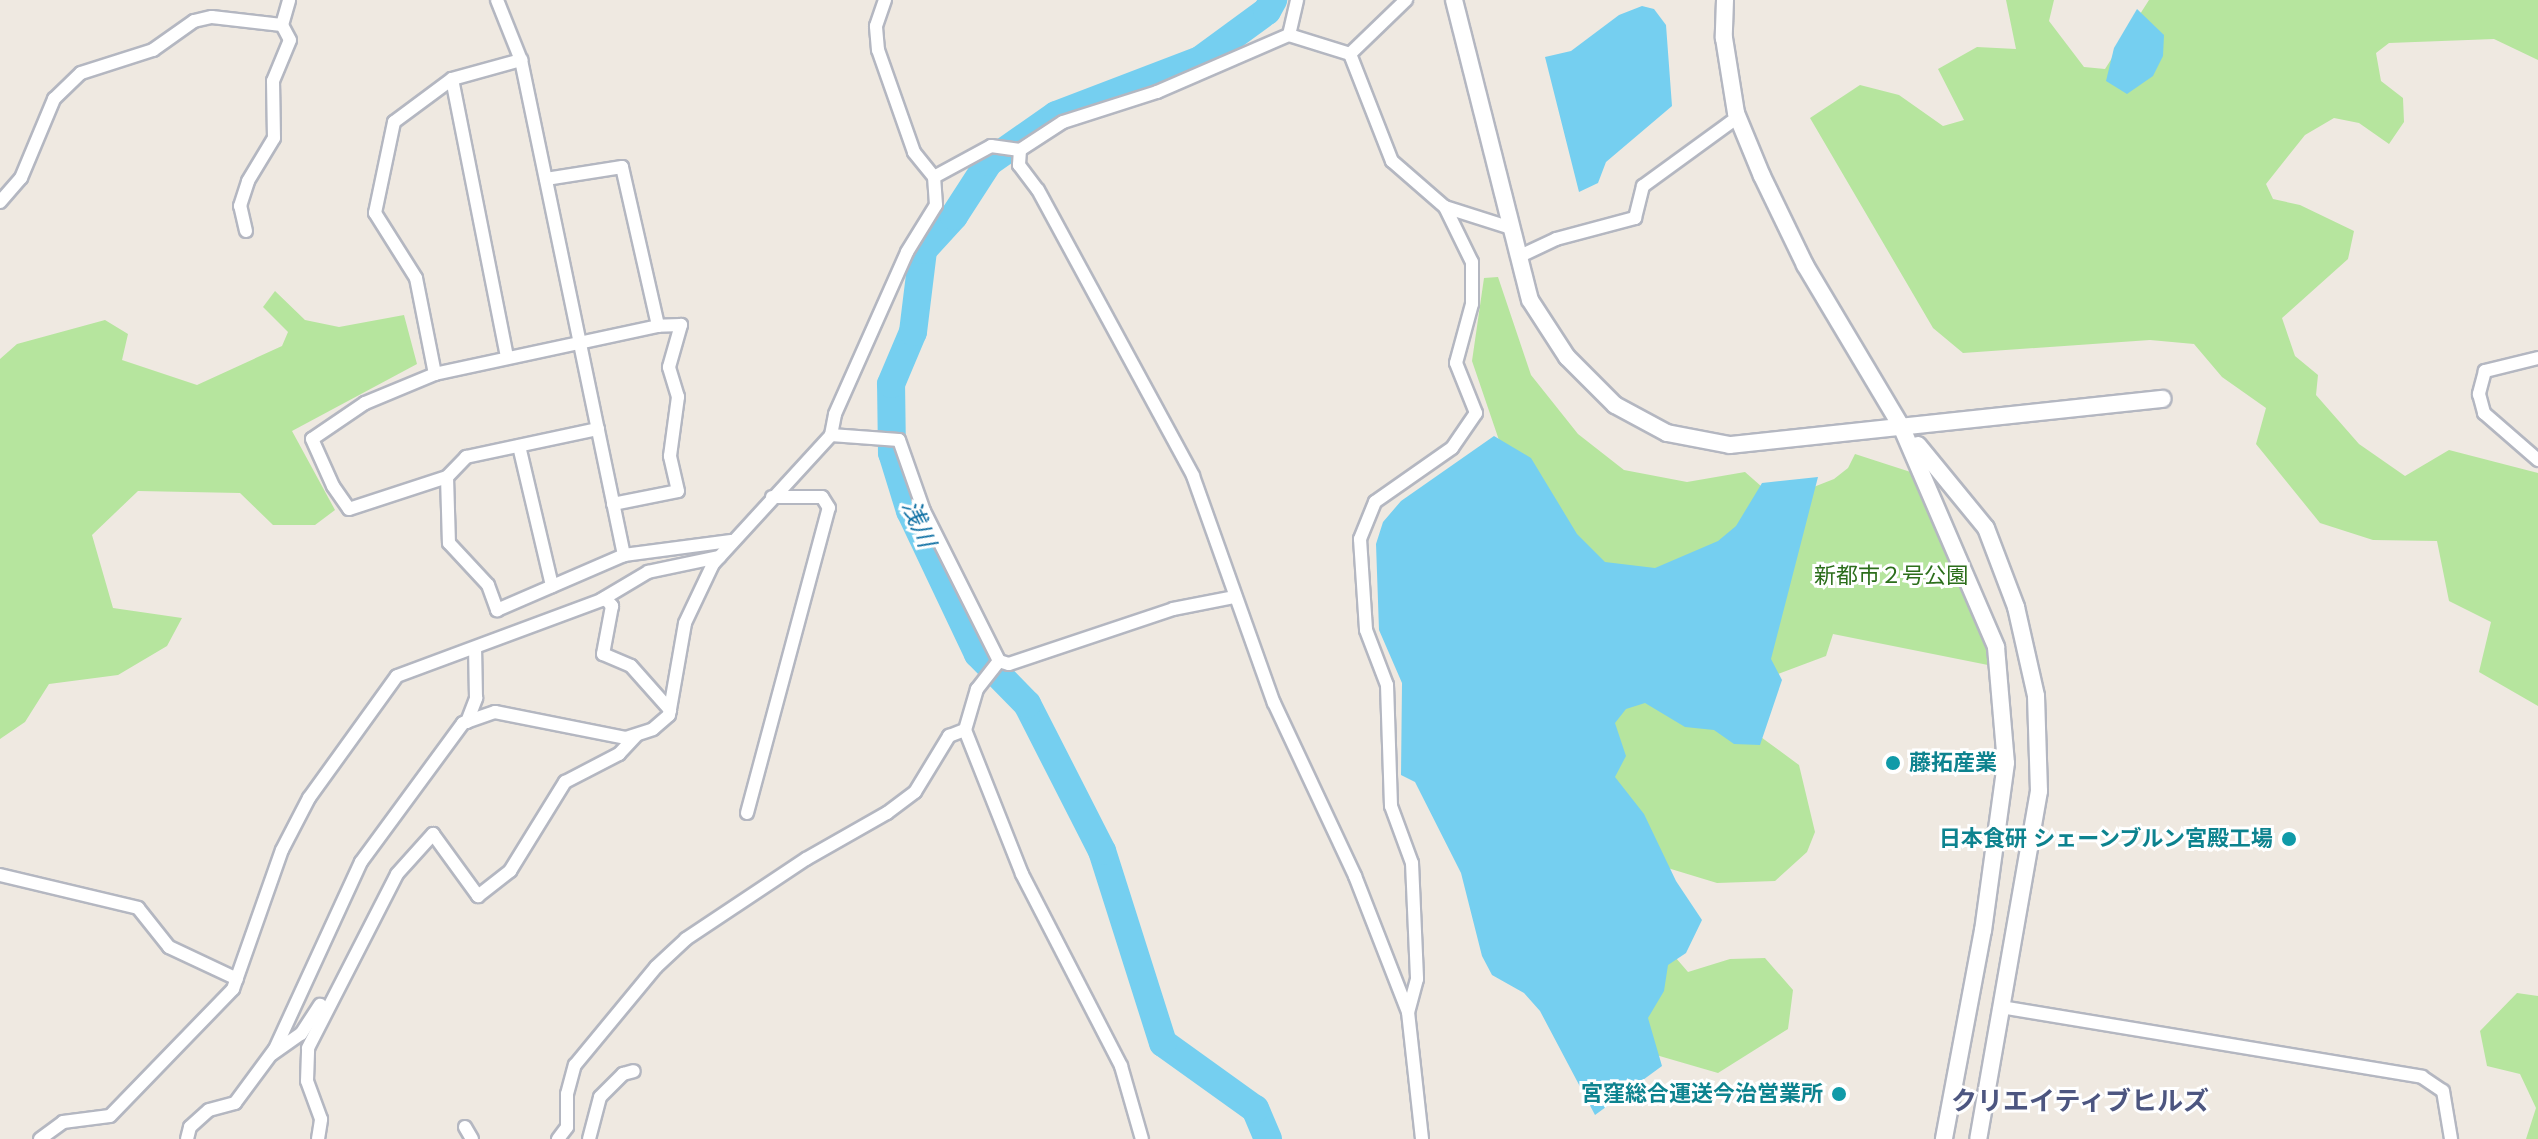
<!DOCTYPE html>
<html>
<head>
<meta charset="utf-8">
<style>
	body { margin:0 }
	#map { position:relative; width:2538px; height:1139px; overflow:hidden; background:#efe9e1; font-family:"Work Sans","Noto Sans JP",sans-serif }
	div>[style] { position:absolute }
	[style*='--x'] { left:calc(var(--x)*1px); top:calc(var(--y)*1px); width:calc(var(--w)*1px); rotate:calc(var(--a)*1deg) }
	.green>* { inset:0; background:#b6e59e }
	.water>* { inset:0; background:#75cff0 }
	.river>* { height:28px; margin:-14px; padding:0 14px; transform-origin:14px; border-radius:14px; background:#75cff0 }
	.roads { filter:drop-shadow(2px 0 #b4b7c1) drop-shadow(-2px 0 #b4b7c1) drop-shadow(0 2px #b4b7c1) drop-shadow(0 -2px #b4b7c1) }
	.minor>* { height:12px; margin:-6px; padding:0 6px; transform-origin:6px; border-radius:6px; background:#fff }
	.tertiary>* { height:16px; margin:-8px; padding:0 8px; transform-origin:8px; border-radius:8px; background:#fff }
	.dots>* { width:22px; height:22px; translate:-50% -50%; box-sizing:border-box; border:4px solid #fff; border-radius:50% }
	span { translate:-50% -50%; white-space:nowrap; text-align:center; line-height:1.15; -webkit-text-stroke:6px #fff; paint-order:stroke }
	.park-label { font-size:22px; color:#2c6e1b }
	.culture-label { font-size:22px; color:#0d838f; font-weight:700 }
	.left { translate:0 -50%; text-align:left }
	.right { translate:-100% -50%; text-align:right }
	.water-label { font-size:24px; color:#0d6fa3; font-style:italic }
	.quarter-label { font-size:26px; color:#4d5680; font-weight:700 }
</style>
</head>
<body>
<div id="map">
	<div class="green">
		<i style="clip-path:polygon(2006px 0,2054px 0,2049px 21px,2084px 67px,2105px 69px,2149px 0,2538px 0,2538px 60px,2494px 39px,2389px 43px,2376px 53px,2381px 81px,2403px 98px,2404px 122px,2389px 144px,2359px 123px,2334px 118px,2305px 135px,2266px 184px,2273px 199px,2300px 205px,2354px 231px,2348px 259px,2282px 318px,2295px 356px,2318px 375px,2316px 395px,2359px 444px,2405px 476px,2449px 450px,2538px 473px,2538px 706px,2479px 672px,2491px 622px,2449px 601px,2437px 541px,2373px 540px,2320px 523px,2256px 444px,2266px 408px,2222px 377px,2194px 344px,2150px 340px,1963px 353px,1933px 328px,1810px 118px,1860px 85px,1899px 95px,1943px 126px,1964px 120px,1938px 69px,1977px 47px,2016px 49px)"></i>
		<i style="clip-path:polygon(1498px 277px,1531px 375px,1578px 434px,1624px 470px,1687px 482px,1745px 472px,1778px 501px,1834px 479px,1848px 468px,1855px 454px,1926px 477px,1989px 630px,1993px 666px,1833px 634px,1826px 656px,1749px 685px,1739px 721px,1799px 765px,1815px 832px,1807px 852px,1775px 881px,1717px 883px,1648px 862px,1663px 943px,1688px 972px,1730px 959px,1765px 958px,1793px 990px,1788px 1029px,1718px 1073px,1632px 1048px,1586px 586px,1516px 490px,1472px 361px,1484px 278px)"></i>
		<i style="clip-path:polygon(275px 291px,305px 320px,339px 327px,404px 315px,417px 364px,292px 431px,335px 510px,315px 525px,273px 525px,240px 493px,138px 491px,92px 535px,113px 608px,182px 618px,167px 646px,118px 675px,49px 684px,25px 722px,0 739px,0 359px,17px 344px,105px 320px,128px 334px,122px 360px,197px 385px,282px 346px,288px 332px,263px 307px)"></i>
		<i style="clip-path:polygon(2517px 993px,2538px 996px,2538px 1139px,2526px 1139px,2536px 1108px,2520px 1074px,2487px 1066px,2480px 1031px)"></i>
	</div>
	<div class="water">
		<i style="clip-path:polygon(1642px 6px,1654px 9px,1666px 25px,1672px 106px,1606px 162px,1598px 183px,1579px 192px,1545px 57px,1571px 51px,1619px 15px)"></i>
		<i style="clip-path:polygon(2137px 9px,2164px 35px,2163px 56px,2153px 76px,2127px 94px,2106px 81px,2114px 48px)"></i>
		<i style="clip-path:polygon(1494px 436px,1531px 458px,1577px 534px,1605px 562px,1655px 568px,1718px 541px,1736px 526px,1762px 483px,1818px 477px,1771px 659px,1782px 680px,1760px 745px,1734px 744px,1714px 730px,1685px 727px,1645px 703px,1626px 709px,1615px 723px,1626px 756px,1615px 777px,1644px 814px,1676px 881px,1702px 920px,1686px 953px,1668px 965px,1664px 991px,1648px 1018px,1662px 1066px,1595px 1115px,1540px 1011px,1524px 993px,1492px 975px,1482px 956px,1461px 873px,1415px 782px,1401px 775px,1402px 683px,1379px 630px,1376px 544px,1383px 522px,1401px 501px)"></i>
	</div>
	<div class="river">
		<i style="--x:1268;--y:1139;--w:33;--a:-113"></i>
		<i style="--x:1255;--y:1109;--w:113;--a:-144.3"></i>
		<i style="--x:1163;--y:1043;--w:201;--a:-107.6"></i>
		<i style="--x:1102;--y:851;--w:165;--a:-117"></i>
		<i style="--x:1027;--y:704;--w:70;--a:-134.4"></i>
		<i style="--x:978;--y:654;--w:158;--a:-115.4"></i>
		<i style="--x:910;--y:511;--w:61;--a:-107.2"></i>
		<i style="--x:892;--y:453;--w:69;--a:-90.8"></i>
		<i style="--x:891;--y:384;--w:56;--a:-67.1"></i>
		<i style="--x:913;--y:332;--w:83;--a:-83"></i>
		<i style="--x:923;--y:250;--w:46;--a:-47.6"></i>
		<i style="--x:954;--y:216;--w:64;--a:-57.1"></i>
		<i style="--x:989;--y:162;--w:82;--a:-35"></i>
		<i style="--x:1056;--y:115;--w:154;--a:-20.9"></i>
		<i style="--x:1200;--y:60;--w:83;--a:-36.2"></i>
		<i style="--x:1267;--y:11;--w:13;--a:-61"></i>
	</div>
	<div class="roads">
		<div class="minor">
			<i style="--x:497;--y:0;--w:65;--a:68.2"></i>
			<i style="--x:521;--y:60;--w:506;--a:78.25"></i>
			<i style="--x:1289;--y:35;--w:36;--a:-77"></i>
			<i style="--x:1350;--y:54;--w:115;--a:68.6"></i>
			<i style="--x:1392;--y:161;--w:70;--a:41"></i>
			<i style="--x:1445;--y:207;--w:61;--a:63.9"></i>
			<i style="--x:1472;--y:262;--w:42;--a:90"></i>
			<i style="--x:1472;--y:304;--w:61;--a:105.2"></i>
			<i style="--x:1456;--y:363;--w:54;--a:68.2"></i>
			<i style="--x:1476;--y:413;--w:42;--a:124.4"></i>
			<i style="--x:1452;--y:448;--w:94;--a:145"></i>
			<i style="--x:1375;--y:502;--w:40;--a:112"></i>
			<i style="--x:1360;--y:539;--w:91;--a:86.2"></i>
			<i style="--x:1366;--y:630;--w:59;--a:69.1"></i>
			<i style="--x:1387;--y:685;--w:121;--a:88.1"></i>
			<i style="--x:1391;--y:806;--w:61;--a:69.8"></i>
			<i style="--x:1412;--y:863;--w:116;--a:87.5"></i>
			<i style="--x:1417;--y:979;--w:34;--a:105"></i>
			<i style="--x:452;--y:79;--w:72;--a:-15.4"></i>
			<i style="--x:1020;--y:150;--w:15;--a:94"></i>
			<i style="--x:1019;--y:165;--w:31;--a:53"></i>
			<i style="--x:1038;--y:190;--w:325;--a:61.5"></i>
			<i style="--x:1193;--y:476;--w:241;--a:70.4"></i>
			<i style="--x:1274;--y:703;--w:191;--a:64.9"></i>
			<i style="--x:1355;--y:876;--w:146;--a:68.7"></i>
			<i style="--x:1408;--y:1012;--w:128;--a:83.7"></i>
			<i style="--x:934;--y:177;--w:65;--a:-28.5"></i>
			<i style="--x:991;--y:146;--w:29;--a:8"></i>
			<i style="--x:1020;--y:150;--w:51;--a:-33.1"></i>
			<i style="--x:1063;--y:122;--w:99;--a:-17.7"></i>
			<i style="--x:1157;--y:92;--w:144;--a:-23.4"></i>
			<i style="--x:1289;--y:35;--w:64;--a:17.3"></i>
			<i style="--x:1350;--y:54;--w:78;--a:-44"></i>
			<i style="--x:546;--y:179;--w:77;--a:-9"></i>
			<i style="--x:622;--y:167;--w:163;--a:77.2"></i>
			<i style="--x:658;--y:326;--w:228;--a:167.9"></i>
			<i style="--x:435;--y:374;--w:76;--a:157.5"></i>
			<i style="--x:365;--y:403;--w:64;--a:145.8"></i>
			<i style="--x:312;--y:439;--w:51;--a:65.9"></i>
			<i style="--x:333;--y:486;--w:28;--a:55"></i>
			<i style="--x:349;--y:509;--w:103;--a:-18.1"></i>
			<i style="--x:447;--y:477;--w:28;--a:-46"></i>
			<i style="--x:466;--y:457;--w:135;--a:-12"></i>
			<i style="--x:0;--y:202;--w:32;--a:-49"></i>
			<i style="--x:21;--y:178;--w:86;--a:-67.3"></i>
			<i style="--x:54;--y:99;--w:37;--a:-44"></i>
			<i style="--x:81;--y:73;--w:76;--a:-17.7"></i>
			<i style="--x:153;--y:50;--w:50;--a:-35.3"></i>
			<i style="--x:194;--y:21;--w:18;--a:-13"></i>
			<i style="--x:212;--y:17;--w:70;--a:6.5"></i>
			<i style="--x:1445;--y:207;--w:66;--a:17.6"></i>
			<i style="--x:246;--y:231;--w:26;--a:-103"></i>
			<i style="--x:240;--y:206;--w:26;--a:-72"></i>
			<i style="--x:248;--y:181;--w:50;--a:-58.8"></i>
			<i style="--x:274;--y:138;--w:57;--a:-91"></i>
			<i style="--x:273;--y:81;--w:44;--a:-67.5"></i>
			<i style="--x:290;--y:40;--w:17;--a:-118"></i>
			<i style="--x:282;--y:25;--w:26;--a:-74"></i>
			<i style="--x:1518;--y:257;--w:42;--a:-25.3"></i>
			<i style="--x:1556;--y:239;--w:82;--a:-14.9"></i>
			<i style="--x:1635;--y:218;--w:33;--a:-76"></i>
			<i style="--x:1643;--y:186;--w:117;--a:-36"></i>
			<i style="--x:2538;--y:358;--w:55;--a:166.2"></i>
			<i style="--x:2485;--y:371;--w:24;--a:105"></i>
			<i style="--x:2479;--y:394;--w:20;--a:75"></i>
			<i style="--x:2484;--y:413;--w:72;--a:41"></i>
			<i style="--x:435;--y:374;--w:98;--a:-101.2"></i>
			<i style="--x:416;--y:278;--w:77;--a:-122.2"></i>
			<i style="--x:375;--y:213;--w:93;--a:-78.2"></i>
			<i style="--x:394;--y:122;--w:72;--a:-36.6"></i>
			<i style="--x:452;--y:79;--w:284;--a:78.8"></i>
			<i style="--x:831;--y:435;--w:68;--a:4.2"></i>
			<i style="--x:899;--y:440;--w:75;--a:70.6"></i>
			<i style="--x:924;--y:511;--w:168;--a:63.4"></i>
			<i style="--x:999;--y:661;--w:10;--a:17"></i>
			<i style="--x:1009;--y:664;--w:173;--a:-18.5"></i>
			<i style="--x:1173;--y:609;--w:63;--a:-11"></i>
			<i style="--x:519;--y:446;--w:144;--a:76.7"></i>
			<i style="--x:447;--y:477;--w:66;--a:88.3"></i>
			<i style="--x:449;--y:543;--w:57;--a:47.1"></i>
			<i style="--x:488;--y:585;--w:27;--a:70"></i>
			<i style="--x:497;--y:610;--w:138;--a:-23.4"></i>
			<i style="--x:624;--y:555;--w:108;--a:-7.5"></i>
			<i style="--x:613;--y:504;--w:66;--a:-11.3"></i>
			<i style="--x:678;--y:491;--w:36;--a:-103"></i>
			<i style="--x:670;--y:456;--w:60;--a:-82.3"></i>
			<i style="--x:678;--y:397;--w:31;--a:-107"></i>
			<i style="--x:669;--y:367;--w:44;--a:-74.1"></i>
			<i style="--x:681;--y:325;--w:23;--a:178"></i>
			<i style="--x:605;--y:598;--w:11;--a:49"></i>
			<i style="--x:612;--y:606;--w:49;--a:100.6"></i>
			<i style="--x:603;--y:654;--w:30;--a:23"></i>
			<i style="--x:631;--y:666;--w:59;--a:48.4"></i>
			<i style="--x:999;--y:661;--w:36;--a:128"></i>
			<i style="--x:977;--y:689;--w:43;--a:106.3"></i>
			<i style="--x:965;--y:730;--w:155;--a:68.4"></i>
			<i style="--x:1022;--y:874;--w:216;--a:62.7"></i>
			<i style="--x:1121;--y:1066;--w:76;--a:74"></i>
			<i style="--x:467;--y:722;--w:26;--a:-69"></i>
			<i style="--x:476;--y:698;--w:50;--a:-91.1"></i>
			<i style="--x:747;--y:813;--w:316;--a:-75"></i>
			<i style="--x:829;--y:508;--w:13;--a:-122"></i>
			<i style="--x:822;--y:497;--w:50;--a:180"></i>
			<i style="--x:0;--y:875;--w:142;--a:13.4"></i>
			<i style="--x:138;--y:908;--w:50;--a:51.5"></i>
			<i style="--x:169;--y:947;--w:75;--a:25.2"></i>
			<i style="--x:2001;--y:1007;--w:427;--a:9.4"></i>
			<i style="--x:2422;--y:1077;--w:25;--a:34"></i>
			<i style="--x:2443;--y:1091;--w:49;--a:80.5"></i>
			<i style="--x:272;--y:1054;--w:35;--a:-35"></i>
			<i style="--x:301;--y:1034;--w:35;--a:-57"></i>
			<i style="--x:465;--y:1127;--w:14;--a:60"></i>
			<i style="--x:40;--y:1139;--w:29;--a:-36"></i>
			<i style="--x:63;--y:1122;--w:47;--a:-7.3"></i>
			<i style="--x:110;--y:1116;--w:177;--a:-45.9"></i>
			<i style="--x:233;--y:989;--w:147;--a:-70.6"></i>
			<i style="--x:282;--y:850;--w:59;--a:-62.6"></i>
			<i style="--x:309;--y:798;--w:150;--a:-54.2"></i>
			<i style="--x:397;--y:676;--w:218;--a:-20.4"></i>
			<i style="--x:601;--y:600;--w:55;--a:-30.8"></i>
			<i style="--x:648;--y:572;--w:73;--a:-11.9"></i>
			<i style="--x:187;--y:1139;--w:12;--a:-76"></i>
			<i style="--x:190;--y:1127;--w:25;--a:-42"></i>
			<i style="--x:209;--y:1110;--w:27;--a:-15"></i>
			<i style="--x:235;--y:1103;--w:67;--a:-53.5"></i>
			<i style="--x:275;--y:1049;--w:206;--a:-65.3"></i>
			<i style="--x:361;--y:862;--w:172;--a:-53.7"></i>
			<i style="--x:463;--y:723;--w:34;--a:-19"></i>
			<i style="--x:495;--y:712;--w:134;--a:11.2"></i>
			<i style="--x:626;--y:738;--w:28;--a:-18"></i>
			<i style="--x:653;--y:729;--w:21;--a:-41"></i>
			<i style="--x:669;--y:715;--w:93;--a:-80.1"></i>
			<i style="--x:685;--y:623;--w:65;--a:-64.6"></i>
			<i style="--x:713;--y:564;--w:175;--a:-47.5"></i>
			<i style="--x:831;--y:435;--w:21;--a:-79"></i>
			<i style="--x:835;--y:414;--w:177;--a:-66"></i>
			<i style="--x:907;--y:252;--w:55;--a:-58.3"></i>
			<i style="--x:936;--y:205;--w:28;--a:-94"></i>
			<i style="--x:934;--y:177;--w:32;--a:-129"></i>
			<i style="--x:914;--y:152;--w:108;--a:-109.4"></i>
			<i style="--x:878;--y:50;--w:24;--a:-95"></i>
			<i style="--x:876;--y:26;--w:28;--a:-71"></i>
			<i style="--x:318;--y:1139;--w:20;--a:-81"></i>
			<i style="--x:321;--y:1119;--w:40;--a:-110.2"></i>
			<i style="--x:307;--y:1081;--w:33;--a:-88"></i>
			<i style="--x:308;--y:1048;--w:195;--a:-62.9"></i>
			<i style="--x:397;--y:874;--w:54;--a:-48"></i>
			<i style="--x:433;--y:834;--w:77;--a:54"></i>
			<i style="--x:478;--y:896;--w:41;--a:-38"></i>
			<i style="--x:510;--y:871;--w:105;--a:-58.3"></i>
			<i style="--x:565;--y:782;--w:61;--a:-27.4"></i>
			<i style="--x:619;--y:754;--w:25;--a:-47"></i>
			<i style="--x:558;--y:1139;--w:15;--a:-53"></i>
			<i style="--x:567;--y:1127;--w:33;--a:-90"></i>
			<i style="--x:567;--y:1094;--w:30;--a:-75"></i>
			<i style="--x:575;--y:1065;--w:127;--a:-50.4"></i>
			<i style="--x:656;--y:967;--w:41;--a:-43"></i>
			<i style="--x:686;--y:939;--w:144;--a:-33.7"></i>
			<i style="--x:806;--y:859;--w:93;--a:-29.6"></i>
			<i style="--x:887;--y:813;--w:35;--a:-37"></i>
			<i style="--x:915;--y:792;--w:66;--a:-58.7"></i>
			<i style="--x:949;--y:736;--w:17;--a:-21"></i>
			<i style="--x:589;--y:1139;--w:43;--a:-75.3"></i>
			<i style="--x:600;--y:1097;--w:33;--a:-45"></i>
			<i style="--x:623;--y:1074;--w:11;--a:-15"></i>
		</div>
		<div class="tertiary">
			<i style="--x:1454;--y:0;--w:309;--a:75.8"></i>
			<i style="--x:1530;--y:300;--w:68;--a:57"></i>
			<i style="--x:1567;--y:357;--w:68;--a:45"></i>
			<i style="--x:1615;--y:405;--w:59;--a:28.3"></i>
			<i style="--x:1667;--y:433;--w:64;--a:10.8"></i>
			<i style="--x:1730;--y:445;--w:435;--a:-6.1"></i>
			<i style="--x:1725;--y:0;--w:38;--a:92"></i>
			<i style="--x:1724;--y:38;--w:76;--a:80.9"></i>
			<i style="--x:1736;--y:113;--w:68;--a:67.6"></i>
			<i style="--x:1762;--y:176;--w:99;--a:64.2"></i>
			<i style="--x:1805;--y:265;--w:187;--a:59.2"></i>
			<i style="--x:1901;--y:426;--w:241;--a:66.7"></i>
			<i style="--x:1996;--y:647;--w:116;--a:85.1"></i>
			<i style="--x:2006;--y:763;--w:169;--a:97.8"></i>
			<i style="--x:1983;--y:930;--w:213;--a:100.6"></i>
			<i style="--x:1918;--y:445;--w:107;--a:50.7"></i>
			<i style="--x:1986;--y:528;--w:85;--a:69.2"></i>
			<i style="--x:2016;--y:607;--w:91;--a:77.3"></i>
			<i style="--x:2036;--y:696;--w:95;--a:88.2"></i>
			<i style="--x:2039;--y:791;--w:353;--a:99.9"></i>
		</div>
	</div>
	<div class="dots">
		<i style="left:1893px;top:763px;background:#0f9aa8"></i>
		<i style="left:2289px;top:839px;background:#0f9aa8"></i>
		<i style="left:1839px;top:1094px;background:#0f9aa8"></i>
	</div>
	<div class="park-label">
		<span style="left:1891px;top:576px">新都市２号公園</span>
	</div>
	<div class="culture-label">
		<span class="left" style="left:1909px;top:763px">藤拓産業</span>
		<span class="right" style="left:2273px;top:839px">日本食研 シェーンブルン宮殿工場</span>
		<span class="right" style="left:1823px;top:1094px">宮窪総合運送今治営業所</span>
	</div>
	<div class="water-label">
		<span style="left:918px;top:524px;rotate:67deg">浅川</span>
	</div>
	<div class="quarter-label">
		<span style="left:2080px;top:1102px">クリエイティブヒルズ</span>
	</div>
</div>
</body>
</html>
